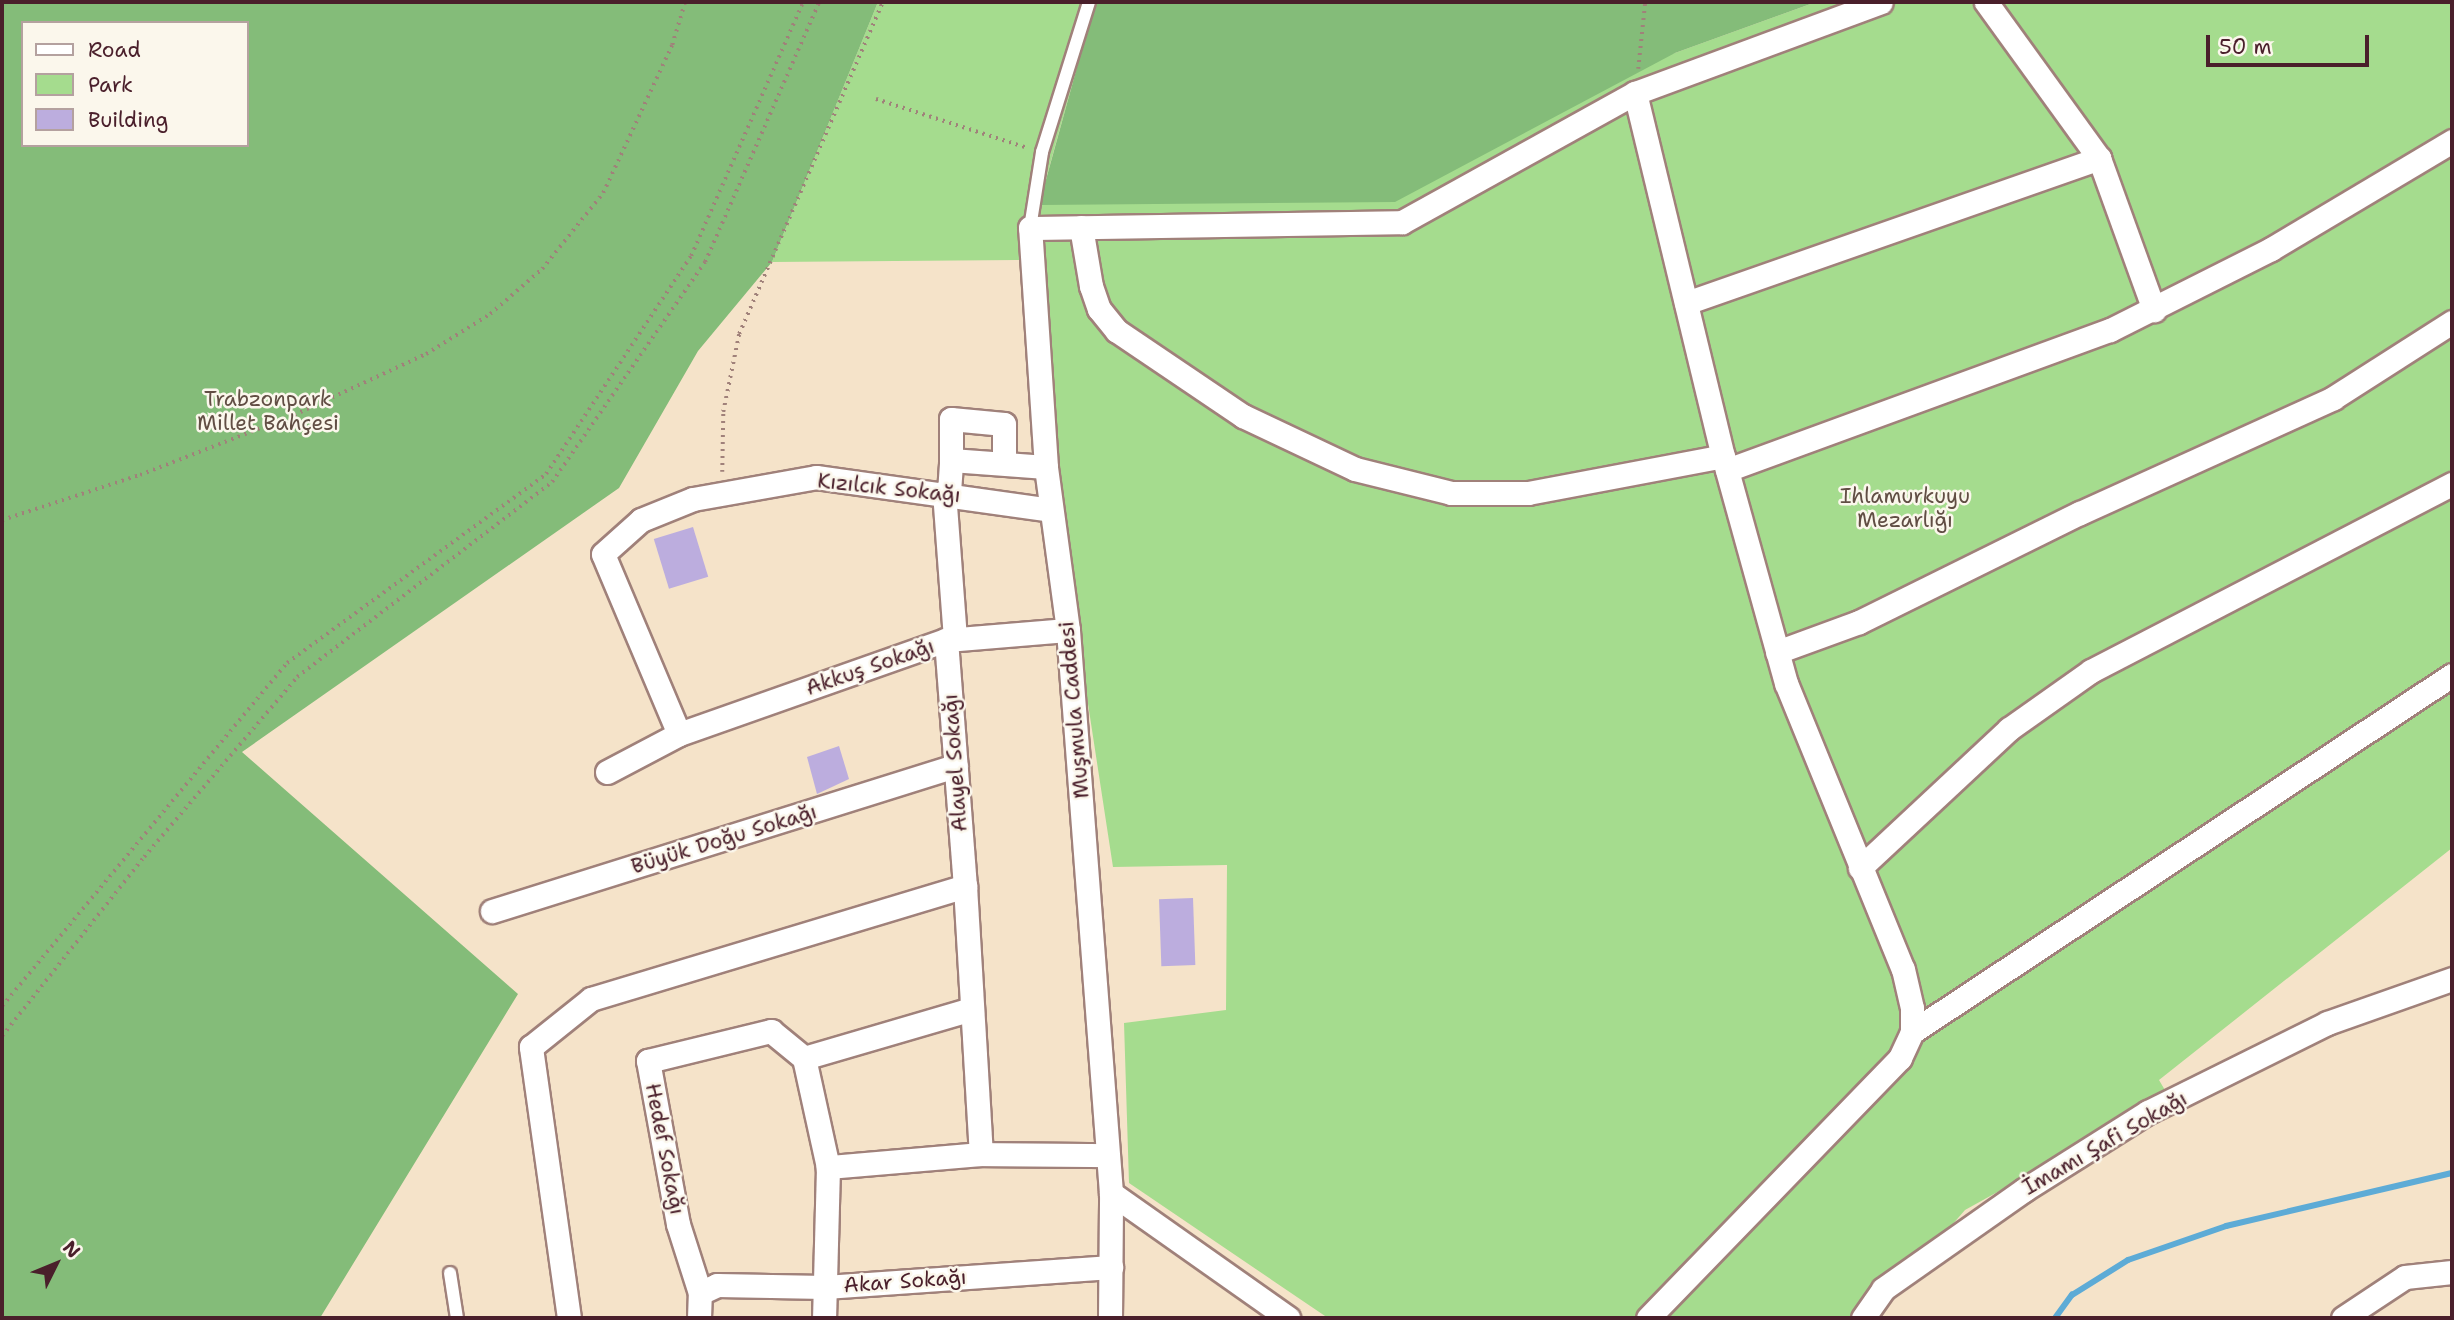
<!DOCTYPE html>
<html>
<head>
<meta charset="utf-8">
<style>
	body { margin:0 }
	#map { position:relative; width:2454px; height:1320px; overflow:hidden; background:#f5e3c9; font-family:"Shantell Sans",sans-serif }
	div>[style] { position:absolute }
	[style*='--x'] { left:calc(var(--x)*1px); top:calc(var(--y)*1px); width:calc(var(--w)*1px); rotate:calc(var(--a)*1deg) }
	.green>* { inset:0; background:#a5dc8e }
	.forest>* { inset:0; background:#84bc79 }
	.stream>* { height:6px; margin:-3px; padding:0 3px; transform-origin:3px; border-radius:3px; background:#5dabd6 }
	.building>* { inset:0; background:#bcadde; transform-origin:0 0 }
	.path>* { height:3.5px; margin-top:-1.75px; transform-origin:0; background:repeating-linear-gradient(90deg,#a0817a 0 2px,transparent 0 7px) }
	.roads { filter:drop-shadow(2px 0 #a0817a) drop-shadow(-2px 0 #a0817a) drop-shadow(0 2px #a0817a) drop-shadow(0 -2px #a0817a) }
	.lane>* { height:12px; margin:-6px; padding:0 6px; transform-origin:6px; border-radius:6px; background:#fff }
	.street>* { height:23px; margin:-11.5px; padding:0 11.5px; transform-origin:11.5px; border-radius:11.5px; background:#fff }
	span { translate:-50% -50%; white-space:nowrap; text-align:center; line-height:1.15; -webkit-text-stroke:5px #fbf7ec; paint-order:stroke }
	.park-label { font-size:21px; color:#614e44 }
	.street-label { font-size:21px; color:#4a1f2b }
	.frame { position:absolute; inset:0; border:4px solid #4a1f2b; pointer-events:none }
	.legend { position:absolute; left:21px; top:21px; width:228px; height:126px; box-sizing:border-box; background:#fbf7ec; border:2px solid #b4a19f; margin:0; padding:9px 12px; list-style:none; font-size:21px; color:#4a1f2b }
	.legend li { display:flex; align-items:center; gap:14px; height:35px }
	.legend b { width:35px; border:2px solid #b4a19f }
	.north { position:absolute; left:21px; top:1229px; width:70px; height:70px; -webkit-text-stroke:5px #fbf7ec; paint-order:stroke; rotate:47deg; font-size:19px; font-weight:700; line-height:28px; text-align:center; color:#4a1f2b }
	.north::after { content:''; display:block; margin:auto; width:24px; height:32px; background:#4a1f2b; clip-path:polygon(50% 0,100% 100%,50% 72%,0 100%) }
	.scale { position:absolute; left:2206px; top:35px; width:163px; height:32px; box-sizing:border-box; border:4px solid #4a1f2b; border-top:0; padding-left:9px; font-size:21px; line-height:24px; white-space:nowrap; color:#4a1f2b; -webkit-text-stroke:5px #fbf7ec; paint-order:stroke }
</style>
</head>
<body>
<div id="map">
	<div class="green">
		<i style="clip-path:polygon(878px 2px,1095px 2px,1039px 204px,1675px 53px,1816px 2px,2452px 2px,2452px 848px,2159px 1080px,2169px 1097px,1965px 1210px,1871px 1318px,1328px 1318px,1129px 1183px,1124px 1023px,1226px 1010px,1227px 865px,1113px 867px,1020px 260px,772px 262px)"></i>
	</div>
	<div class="forest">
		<i style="clip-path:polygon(evenodd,2px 2px,878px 2px,772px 262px,698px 351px,619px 488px,242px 752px,518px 994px,320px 1318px,2px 1318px,2px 2px,23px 23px,247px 23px,247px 145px,23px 145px,23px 23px)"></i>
		<i style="clip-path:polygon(1095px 2px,1816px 2px,1675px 53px,1395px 202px,1039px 205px)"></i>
	</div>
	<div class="stream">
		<i style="--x:2055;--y:1318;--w:29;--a:-54"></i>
		<i style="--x:2072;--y:1295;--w:66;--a:-32"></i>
		<i style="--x:2128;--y:1260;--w:104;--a:-19.1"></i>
		<i style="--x:2226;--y:1226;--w:232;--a:-13.2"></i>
	</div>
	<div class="building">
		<i style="left:693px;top:527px;width:52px;height:41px;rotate:73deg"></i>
		<i style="clip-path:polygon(839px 746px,849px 779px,817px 794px,807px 757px)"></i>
		<i style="left:1193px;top:898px;width:67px;height:34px;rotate:88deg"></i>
	</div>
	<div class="path">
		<i style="--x:1638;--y:69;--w:67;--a:-84"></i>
		<i style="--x:876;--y:99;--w:160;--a:17.9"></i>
		<i style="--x:722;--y:472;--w:60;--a:-89"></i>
		<i style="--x:723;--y:412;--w:80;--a:-78.4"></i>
		<i style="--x:739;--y:334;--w:362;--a:-66.6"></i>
		<i style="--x:2;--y:520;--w:145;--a:-18.1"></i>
		<i style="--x:140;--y:475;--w:165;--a:-21.3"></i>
		<i style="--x:294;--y:415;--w:145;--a:-24.8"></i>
		<i style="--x:426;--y:354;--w:75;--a:-32"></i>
		<i style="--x:490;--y:314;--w:69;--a:-40.9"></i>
		<i style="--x:542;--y:269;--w:97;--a:-51.2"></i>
		<i style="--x:603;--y:193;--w:163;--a:-65"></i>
		<i style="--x:672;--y:45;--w:45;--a:-73.2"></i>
		<i style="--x:2;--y:1006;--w:446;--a:-50.3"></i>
		<i style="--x:287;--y:663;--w:321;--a:-36.1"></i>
		<i style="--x:546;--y:474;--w:262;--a:-56.4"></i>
		<i style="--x:691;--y:256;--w:278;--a:-66.2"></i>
		<i style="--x:2;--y:1036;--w:228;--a:-51.6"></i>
		<i style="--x:144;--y:857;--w:236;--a:-49.6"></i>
		<i style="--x:297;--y:677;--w:321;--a:-37.4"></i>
		<i style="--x:552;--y:482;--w:268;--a:-55.2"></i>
		<i style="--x:705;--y:262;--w:284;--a:-66.3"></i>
	</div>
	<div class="roads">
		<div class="lane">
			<i style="--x:1030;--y:228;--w:77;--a:-81"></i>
			<i style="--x:1042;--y:152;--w:157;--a:-72.6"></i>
			<i style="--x:450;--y:1273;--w:46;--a:81.2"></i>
		</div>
		<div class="street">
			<i style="--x:1986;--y:2;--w:193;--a:54.1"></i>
			<i style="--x:2099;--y:158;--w:162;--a:70.1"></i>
			<i style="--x:1635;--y:93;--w:374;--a:76.4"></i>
			<i style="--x:1723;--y:456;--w:236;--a:74.5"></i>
			<i style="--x:1786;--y:683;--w:309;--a:67.8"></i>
			<i style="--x:1903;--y:969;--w:40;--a:77"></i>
			<i style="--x:1912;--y:1008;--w:24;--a:90"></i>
			<i style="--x:1912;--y:1032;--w:29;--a:115"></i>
			<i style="--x:1900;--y:1058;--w:362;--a:134.1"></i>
			<i style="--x:1081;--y:227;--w:60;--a:80.4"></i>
			<i style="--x:1091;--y:286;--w:24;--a:71"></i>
			<i style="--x:1099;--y:309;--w:28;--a:51"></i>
			<i style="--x:1117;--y:331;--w:152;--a:34"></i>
			<i style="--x:1243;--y:416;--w:124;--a:25.3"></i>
			<i style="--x:1355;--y:469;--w:99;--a:14"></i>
			<i style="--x:1451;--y:493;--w:77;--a:0"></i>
			<i style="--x:1528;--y:493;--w:198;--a:-10.7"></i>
			<i style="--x:1686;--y:303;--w:438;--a:-19.3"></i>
			<i style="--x:951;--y:460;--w:41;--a:-90"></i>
			<i style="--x:951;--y:419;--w:53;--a:5.4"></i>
			<i style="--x:1004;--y:424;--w:39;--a:90"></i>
			<i style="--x:1727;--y:470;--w:408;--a:-20.1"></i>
			<i style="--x:2110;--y:330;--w:180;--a:-26.7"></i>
			<i style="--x:2271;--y:249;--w:211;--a:-30.8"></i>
			<i style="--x:944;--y:492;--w:146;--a:85.7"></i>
			<i style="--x:949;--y:492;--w:32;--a:-86"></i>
			<i style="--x:951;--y:460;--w:95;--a:4.2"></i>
			<i style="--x:946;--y:640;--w:247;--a:85.6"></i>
			<i style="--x:1777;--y:652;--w:87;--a:-20.1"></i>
			<i style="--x:1859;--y:622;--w:246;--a:-26.3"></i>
			<i style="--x:2080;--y:513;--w:278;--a:-24.4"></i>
			<i style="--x:2333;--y:398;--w:141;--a:-32.6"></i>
			<i style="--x:679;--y:734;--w:195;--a:-112.9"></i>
			<i style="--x:603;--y:554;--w:51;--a:-41.8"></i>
			<i style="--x:641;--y:520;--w:56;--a:-22"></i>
			<i style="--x:693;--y:499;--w:125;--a:-10.1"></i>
			<i style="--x:816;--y:477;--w:237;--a:8"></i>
			<i style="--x:607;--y:772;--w:81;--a:-27.8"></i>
			<i style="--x:679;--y:734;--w:283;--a:-19.4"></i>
			<i style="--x:946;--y:640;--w:122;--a:-4.7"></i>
			<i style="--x:1860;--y:868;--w:204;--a:-43"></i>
			<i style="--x:2009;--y:729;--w:100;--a:-35.3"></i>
			<i style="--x:2091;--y:671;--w:407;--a:-27.4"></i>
			<i style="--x:492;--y:911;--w:486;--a:-17.4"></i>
			<i style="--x:1912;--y:1032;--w:647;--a:-33.47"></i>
			<i style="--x:804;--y:1058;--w:112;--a:77.6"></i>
			<i style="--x:981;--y:1154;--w:126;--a:0.5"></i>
			<i style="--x:1111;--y:1193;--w:217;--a:35.2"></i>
			<i style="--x:700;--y:1293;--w:19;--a:-25"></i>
			<i style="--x:717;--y:1285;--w:108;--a:1.1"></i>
			<i style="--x:825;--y:1287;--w:287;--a:-4"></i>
			<i style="--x:569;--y:1318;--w:274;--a:-98"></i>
			<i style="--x:531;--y:1047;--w:77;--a:-38.7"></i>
			<i style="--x:591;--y:999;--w:391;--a:-16.8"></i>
			<i style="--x:965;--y:886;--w:268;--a:86.6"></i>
			<i style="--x:981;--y:1154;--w:154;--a:175.1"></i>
			<i style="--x:828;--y:1167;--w:151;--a:91.5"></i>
			<i style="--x:699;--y:1318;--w:25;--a:-88"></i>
			<i style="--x:700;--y:1293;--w:72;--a:-107.7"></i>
			<i style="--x:678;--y:1224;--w:166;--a:-100.4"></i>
			<i style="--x:648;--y:1061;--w:127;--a:-13.7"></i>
			<i style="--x:771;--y:1031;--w:43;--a:39.3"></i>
			<i style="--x:804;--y:1058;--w:175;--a:-16.3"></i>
			<i style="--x:1110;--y:1318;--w:125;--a:-89.5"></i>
			<i style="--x:1111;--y:1193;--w:565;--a:-94.37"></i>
			<i style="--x:1068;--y:630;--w:164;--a:-97.7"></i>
			<i style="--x:1046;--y:467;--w:240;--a:-93.8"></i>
			<i style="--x:1030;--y:228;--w:372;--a:-0.9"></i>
			<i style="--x:1402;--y:222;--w:266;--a:-29"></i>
			<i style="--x:1635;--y:93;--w:262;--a:-20.3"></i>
			<i style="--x:1863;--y:1318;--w:35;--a:-55"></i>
			<i style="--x:1883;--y:1289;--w:172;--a:-35.1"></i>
			<i style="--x:2024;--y:1190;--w:146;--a:-32.2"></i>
			<i style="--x:2148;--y:1112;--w:200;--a:-26.4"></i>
			<i style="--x:2327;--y:1023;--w:133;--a:-19.4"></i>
			<i style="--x:2343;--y:1318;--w:74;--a:-33.5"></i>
			<i style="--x:2405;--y:1277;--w:47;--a:-6.1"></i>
		</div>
	</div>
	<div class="park-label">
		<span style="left:268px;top:411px">Trabzonpark<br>Millet Bahçesi</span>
		<span style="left:1905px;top:508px">Ihlamurkuyu<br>Mezarlığı</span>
	</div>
	<div class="street-label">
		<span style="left:889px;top:488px;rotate:6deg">Kızılcık Sokağı</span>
		<span style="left:870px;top:667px;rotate:-19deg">Akkuş Sokağı</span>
		<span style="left:1074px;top:710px;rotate:-95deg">Muşmula Caddesi</span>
		<span style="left:955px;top:763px;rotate:-94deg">Alayel Sokağı</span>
		<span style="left:724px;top:839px;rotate:-17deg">Büyük Doğu Sokağı</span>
		<span style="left:2105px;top:1143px;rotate:-30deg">İmamı Şafi Sokağı</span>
		<span style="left:665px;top:1149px;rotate:79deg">Hedef Sokağı</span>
		<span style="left:905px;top:1281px;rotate:-4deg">Akar Sokağı</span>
	</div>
	<div class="frame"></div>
	<ul class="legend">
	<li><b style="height:9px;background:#fff"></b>Road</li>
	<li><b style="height:19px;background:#a5dc8e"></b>Park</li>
	<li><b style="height:19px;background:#bcadde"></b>Building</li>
	</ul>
	<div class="north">N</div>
	<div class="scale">50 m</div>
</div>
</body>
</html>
